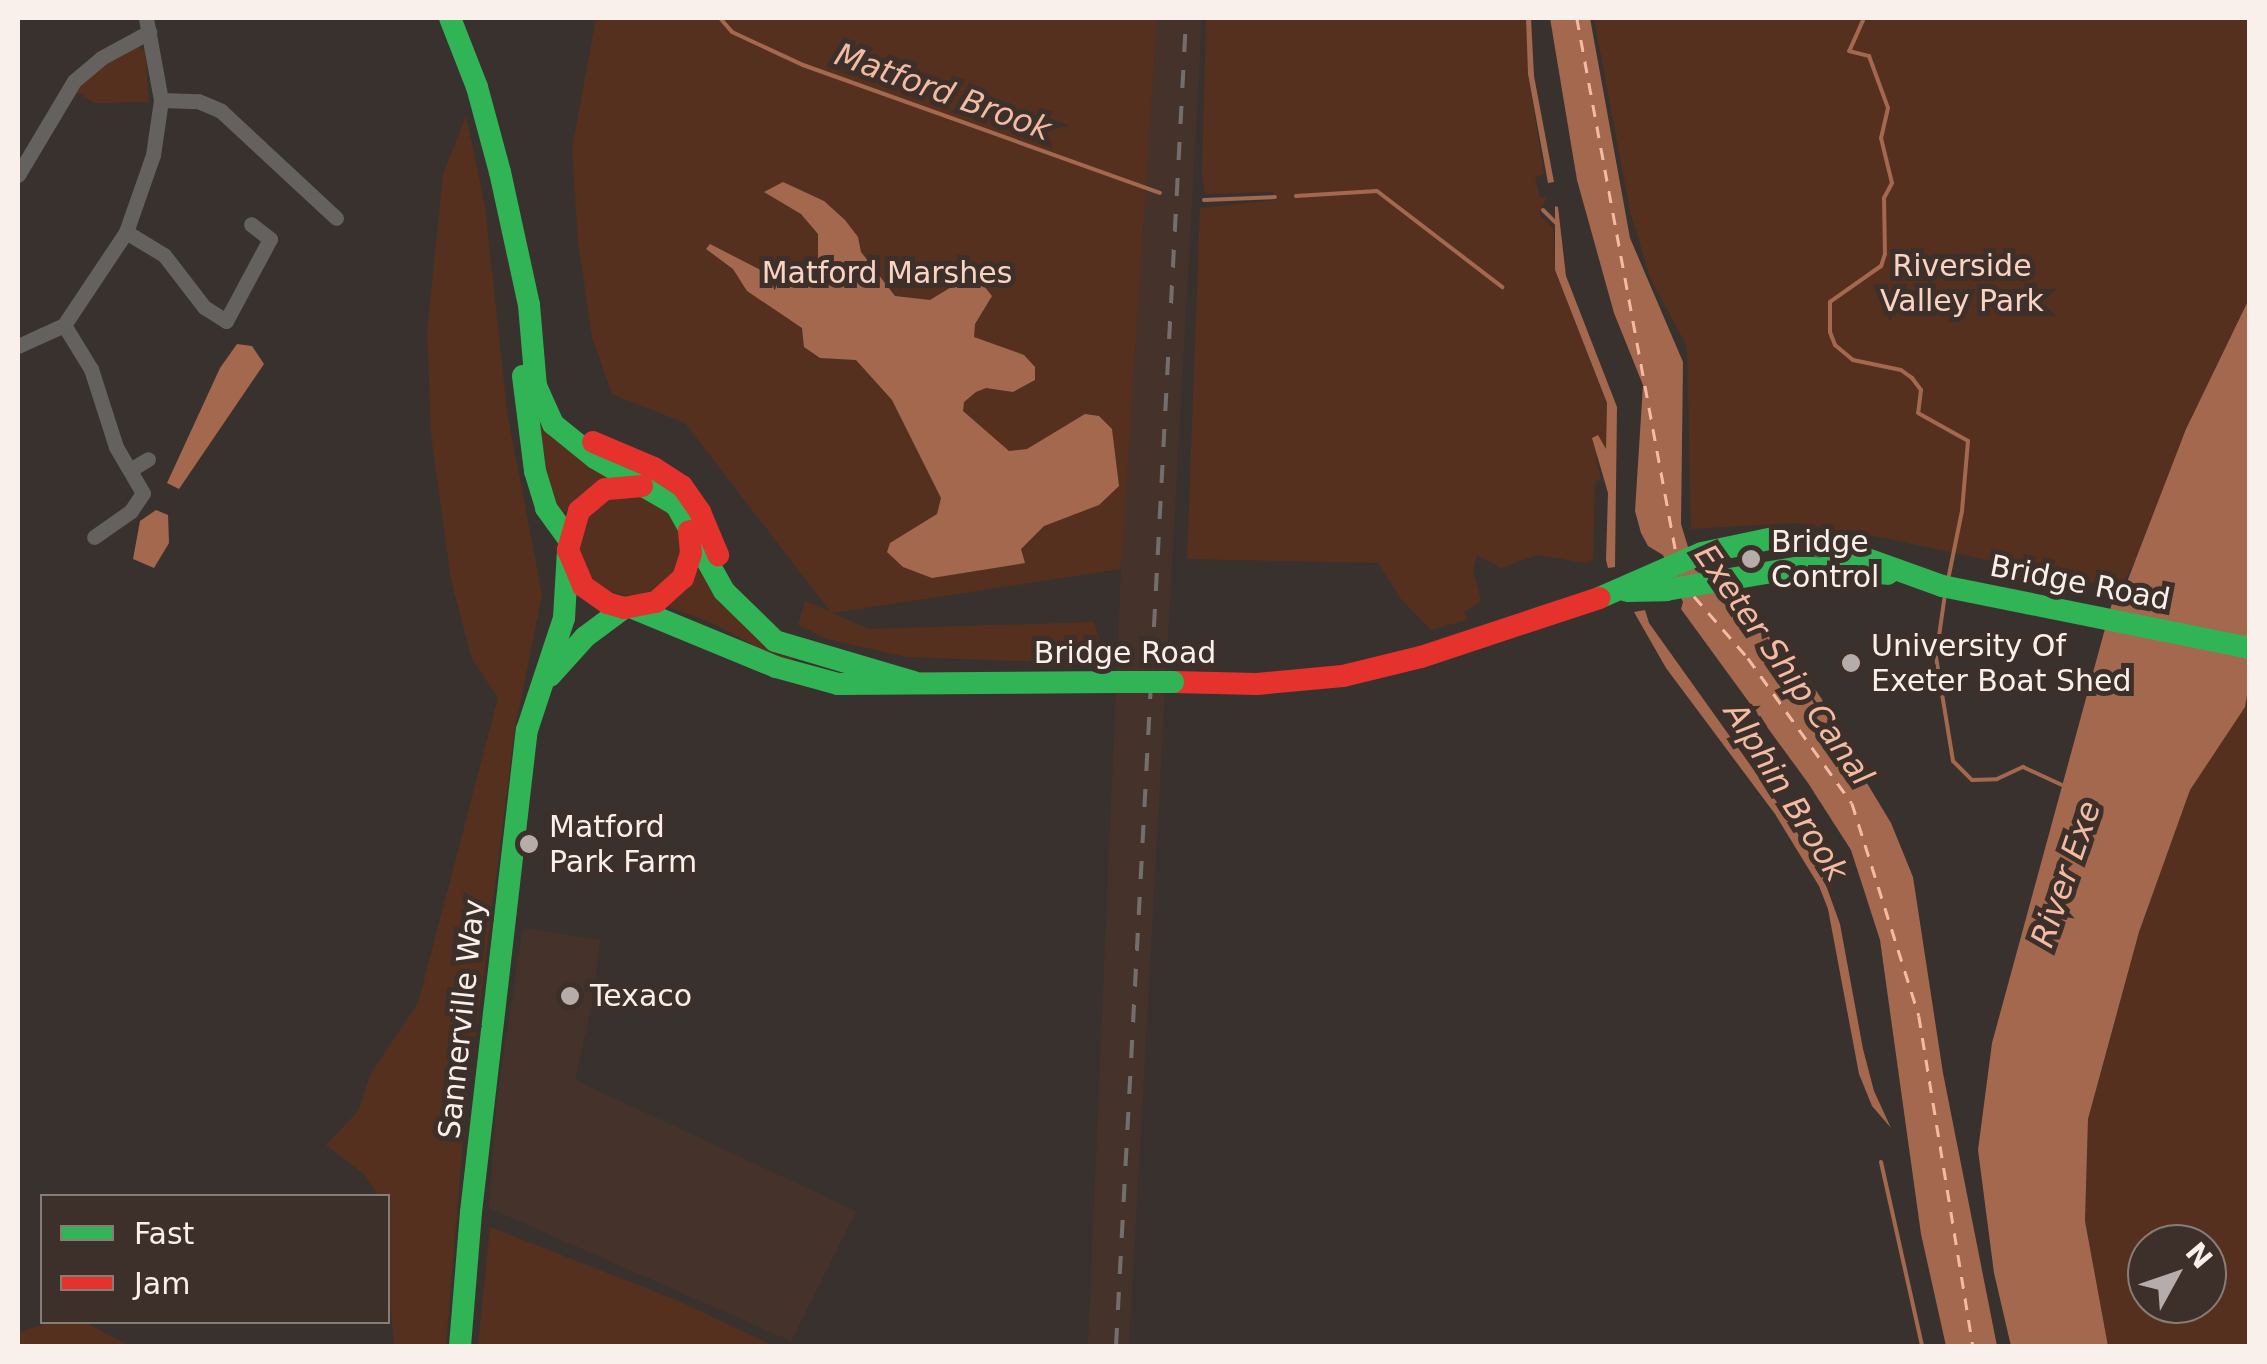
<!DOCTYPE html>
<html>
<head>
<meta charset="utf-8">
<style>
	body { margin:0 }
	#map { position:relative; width:2267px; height:1364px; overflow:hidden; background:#39312e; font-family:"DejaVu Sans",sans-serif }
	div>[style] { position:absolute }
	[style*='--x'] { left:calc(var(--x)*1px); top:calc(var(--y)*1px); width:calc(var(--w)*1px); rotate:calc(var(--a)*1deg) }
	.built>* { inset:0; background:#45332b }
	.green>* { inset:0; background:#56301f }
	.round { border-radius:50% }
	.water>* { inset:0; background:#a3684d }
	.stream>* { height:4px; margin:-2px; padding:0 2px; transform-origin:2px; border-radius:2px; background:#a3684d }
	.ferry>* { height:2.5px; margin-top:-1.25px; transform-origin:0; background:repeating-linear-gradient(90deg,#f3bba3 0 12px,transparent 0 22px) }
	.street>* { height:15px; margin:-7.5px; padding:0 7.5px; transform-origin:7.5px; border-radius:7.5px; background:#64615f }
	.fast>* { height:22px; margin:-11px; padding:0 11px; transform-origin:11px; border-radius:11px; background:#30b455 }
	.jam>* { height:22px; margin:-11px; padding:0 11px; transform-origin:11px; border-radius:11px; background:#e5322d }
	.rail>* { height:4px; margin-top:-2px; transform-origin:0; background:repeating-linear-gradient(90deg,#736e6d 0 18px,transparent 0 36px) }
	.fast-bridge>* { height:22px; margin:-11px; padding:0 11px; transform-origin:11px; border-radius:11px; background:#30b455 }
	.dots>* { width:28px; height:28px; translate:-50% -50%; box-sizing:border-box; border:5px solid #3d2f29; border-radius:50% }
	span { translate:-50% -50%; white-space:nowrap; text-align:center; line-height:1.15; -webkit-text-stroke:10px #3d2f29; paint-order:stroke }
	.park-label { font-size:30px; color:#fad3c2 }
	.poi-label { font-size:30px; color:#f9f0ec }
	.left { translate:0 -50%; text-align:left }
	.street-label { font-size:30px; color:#f9f0ec }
	.water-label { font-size:32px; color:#f3bba3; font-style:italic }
	.frame { position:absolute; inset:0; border:20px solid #f9f0ec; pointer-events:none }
	.legend { position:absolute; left:40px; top:1194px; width:350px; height:130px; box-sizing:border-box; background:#3d2f29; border:2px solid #887c77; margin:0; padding:12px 18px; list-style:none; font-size:30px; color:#f9f0ec }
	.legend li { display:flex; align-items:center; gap:20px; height:50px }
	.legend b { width:50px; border:2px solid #887c77 }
	.north { position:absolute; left:2127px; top:1224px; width:100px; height:100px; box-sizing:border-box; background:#3d2f29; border:2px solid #887c77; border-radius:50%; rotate:50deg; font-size:28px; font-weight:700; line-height:40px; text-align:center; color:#f9f0ec }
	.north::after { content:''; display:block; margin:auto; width:35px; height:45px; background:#b6adaa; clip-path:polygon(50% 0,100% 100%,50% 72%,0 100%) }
</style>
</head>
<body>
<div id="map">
	<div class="built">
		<i style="clip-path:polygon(1157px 18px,1202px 18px,1129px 1346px,1088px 1346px,1121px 569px)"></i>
		<i style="clip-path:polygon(523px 928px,600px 940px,593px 1000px,575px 1080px,856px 1211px,791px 1341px,489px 1208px,497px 1097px)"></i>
	</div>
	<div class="green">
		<i style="clip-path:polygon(596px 18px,1157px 18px,1121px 569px,832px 613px,869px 629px,1094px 622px,1106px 664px,907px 657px,827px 639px,798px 625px,805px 601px,830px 611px,685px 423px,612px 394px,592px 337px,578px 242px,572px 149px)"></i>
		<i style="clip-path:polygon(1206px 18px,1526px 18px,1528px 74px,1544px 174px,1535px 177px,1540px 197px,1547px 197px,1539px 214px,1553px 228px,1555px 270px,1607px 403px,1606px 452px,1596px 457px,1601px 480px,1595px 481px,1593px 559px,1586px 563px,1537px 555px,1501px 568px,1477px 555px,1473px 570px,1481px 601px,1464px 612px,1467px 620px,1431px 630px,1401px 599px,1378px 563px,1187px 559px,1200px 208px,1276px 200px,1273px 192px,1205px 194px,1202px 174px)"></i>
		<i style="clip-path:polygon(1594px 18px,2249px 18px,2249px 299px,2186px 429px,2139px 553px,2118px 593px,2090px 582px,1885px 538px,1795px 523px,1691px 529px,1687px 346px,1651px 280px,1630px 211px)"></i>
		<i style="clip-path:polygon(139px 47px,145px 51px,149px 102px,95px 103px,75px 91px,106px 62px)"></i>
		<i style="clip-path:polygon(466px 116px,485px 206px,507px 412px,542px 595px,515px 728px,464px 1128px,446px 1346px,394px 1346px,388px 1274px,388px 1196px,379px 1196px,364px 1174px,326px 1145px,359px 1110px,370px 1075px,418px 1003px,498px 698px,471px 657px,451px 579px,431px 435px,427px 331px,443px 174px)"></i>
		<i style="clip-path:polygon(536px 416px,614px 476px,575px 500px,562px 516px,548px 484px)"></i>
		<i class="round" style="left:579px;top:493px;width:102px;height:102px"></i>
		<i style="clip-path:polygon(699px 568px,794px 656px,791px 665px,710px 622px,666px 606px)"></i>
		<i style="clip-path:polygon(evenodd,2249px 694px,2249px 1346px,2108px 1346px,2085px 1221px,2088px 1119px,2139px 932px,2190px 790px,2249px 694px,2147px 1244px,2207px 1244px,2207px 1304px,2147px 1304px,2147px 1244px)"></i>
		<i style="clip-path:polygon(490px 1227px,676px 1300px,774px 1346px,478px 1346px)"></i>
		<i style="clip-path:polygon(51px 1322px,85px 1322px,129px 1346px,18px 1346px,18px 1333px)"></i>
	</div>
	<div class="water">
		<i style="clip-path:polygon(1526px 18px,1531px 18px,1534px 76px,1554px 182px,1548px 183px,1528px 74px)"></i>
		<i style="clip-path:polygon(1550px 18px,1590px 18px,1630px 238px,1683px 362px,1681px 524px,1695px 570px,1746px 605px,1798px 676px,1803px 673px,1809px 680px,1823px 701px,1818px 704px,1803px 685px,1816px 707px,1820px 705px,1891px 823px,1913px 877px,1943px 1073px,1997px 1346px,1946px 1346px,1921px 1234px,1880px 940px,1851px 850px,1808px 783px,1681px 609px,1683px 602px,1663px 555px,1648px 546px,1641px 533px,1635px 511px,1643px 385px,1614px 313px,1577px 180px)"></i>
		<i style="clip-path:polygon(783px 182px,824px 201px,845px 220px,858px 237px,861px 252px,895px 296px,930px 300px,961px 281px,984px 286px,992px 296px,975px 324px,974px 337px,1024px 355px,1035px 367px,1035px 380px,1013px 392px,986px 388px,976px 392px,964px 402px,963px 411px,1009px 451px,1027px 449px,1085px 414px,1099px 416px,1112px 429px,1119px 486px,1099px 505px,1044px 526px,1021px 549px,1025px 563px,932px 578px,903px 567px,887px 552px,890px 543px,937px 514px,941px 498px,892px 400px,856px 360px,820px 358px,804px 347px,802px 328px,747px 291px,733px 269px,706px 249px,710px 244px,782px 281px,796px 280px,808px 271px,818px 260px,818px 234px,801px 214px,764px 192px)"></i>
		<i style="clip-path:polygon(1555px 206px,1558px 207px,1566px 276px,1617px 407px,1615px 567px,1608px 568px,1606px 560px,1608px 493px,1592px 438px,1598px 435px,1606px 449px,1607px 403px,1555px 270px)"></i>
		<i style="clip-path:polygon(2249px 299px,2250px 678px,2245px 707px,2190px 790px,2139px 932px,2088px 1119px,2085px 1221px,2108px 1346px,2011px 1346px,1994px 1273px,1978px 1150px,1992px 1043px,2112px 603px,2127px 582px,2186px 429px)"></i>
		<i style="clip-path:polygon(237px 344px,252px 346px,264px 364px,179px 489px,167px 483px,220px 368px)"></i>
		<i style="clip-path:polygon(156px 510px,168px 515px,169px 543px,154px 568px,133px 559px,140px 521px)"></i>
		<i style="clip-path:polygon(1645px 610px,1649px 623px,1791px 822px,1823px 877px,1840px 924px,1863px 1049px,1874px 1091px,1891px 1128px,1872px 1106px,1859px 1074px,1828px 909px,1819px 886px,1775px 814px,1666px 668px,1634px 612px)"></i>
	</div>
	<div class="stream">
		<i style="--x:720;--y:18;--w:18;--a:49"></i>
		<i style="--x:732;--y:32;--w:78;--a:24.9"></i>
		<i style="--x:803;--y:65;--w:379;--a:19.7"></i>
		<i style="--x:1864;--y:18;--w:36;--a:114"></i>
		<i style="--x:1849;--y:51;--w:21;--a:14"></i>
		<i style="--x:1869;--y:56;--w:55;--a:69.9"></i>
		<i style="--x:1888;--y:108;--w:31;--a:103"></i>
		<i style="--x:1881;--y:138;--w:46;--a:76.3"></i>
		<i style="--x:1892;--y:183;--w:17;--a:118"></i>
		<i style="--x:1884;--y:198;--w:56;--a:89"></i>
		<i style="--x:1885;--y:254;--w:13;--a:108"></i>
		<i style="--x:1881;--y:266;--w:62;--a:144.8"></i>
		<i style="--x:1830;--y:302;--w:30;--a:90"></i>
		<i style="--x:1830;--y:332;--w:14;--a:69"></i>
		<i style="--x:1835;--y:345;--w:23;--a:40"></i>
		<i style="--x:1853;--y:360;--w:49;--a:11.8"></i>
		<i style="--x:1901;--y:370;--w:14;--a:36"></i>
		<i style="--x:1912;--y:378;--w:15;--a:53"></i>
		<i style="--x:1921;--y:390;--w:23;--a:97"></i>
		<i style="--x:1918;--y:413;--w:57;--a:29.2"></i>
		<i style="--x:1968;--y:441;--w:70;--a:94.9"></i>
		<i style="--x:1962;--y:511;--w:70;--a:101.5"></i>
		<i style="--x:1296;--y:196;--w:81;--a:-3.5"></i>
		<i style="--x:1377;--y:191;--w:158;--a:37.5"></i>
		<i style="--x:1204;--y:200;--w:71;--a:-2.4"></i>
		<i style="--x:1543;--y:210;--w:20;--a:45"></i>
		<i style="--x:1945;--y:594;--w:64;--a:98.1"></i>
		<i style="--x:1936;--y:657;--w:105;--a:80.7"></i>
		<i style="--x:1953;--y:761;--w:27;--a:45"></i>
		<i style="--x:1972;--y:780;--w:25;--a:-2"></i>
		<i style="--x:1997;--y:779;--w:29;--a:-25"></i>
		<i style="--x:2023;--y:767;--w:43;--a:24.8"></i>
		<i style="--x:1881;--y:1162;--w:189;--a:77.4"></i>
	</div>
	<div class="ferry">
		<i style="--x:1577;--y:18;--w:543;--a:79.5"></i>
		<i style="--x:1694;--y:596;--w:82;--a:48.9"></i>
		<i style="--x:1748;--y:658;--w:178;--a:54.4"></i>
		<i style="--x:1852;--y:803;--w:223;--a:72.5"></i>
		<i style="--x:1919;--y:1016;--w:334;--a:80.7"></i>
	</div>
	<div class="street">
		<i style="--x:161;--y:100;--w:37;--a:2"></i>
		<i style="--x:198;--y:101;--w:25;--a:23"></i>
		<i style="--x:221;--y:111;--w:157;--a:42.9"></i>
		<i style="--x:18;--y:175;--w:109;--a:-59.2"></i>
		<i style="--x:74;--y:81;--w:35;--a:-40"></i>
		<i style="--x:101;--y:58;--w:55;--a:-28.4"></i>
		<i style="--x:126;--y:232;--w:44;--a:31.2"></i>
		<i style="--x:164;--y:255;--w:66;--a:52.4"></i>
		<i style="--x:204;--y:307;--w:26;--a:32"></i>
		<i style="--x:226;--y:321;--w:93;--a:-61.8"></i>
		<i style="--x:270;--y:239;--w:24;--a:-142"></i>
		<i style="--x:64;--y:325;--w:52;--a:58.5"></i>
		<i style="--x:91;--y:369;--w:82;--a:72.2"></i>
		<i style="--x:116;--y:447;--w:53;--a:59.6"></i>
		<i style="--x:143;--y:493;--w:22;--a:124"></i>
		<i style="--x:131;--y:511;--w:45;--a:144.9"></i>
		<i style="--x:18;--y:346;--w:51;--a:-24.5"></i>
		<i style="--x:64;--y:325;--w:112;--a:-56.3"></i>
		<i style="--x:126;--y:232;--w:82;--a:-70.7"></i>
		<i style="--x:153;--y:155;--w:56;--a:-81.7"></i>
		<i style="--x:161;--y:100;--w:83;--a:-100.4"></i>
		<i style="--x:130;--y:470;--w:21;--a:-31"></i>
	</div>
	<div class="fast">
		<i style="--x:450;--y:18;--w:74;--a:68.6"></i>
		<i style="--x:477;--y:87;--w:88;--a:74.9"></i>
		<i style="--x:500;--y:172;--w:136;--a:77.7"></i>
		<i style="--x:529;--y:305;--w:81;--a:85.1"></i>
		<i style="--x:536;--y:386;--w:42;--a:65.9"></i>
		<i style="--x:553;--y:424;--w:54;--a:39"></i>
		<i style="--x:595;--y:458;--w:94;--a:30.1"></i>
		<i style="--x:676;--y:505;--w:98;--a:60.8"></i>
		<i style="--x:724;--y:591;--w:71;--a:44.4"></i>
		<i style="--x:775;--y:641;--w:144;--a:16.5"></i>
		<i style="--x:523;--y:376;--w:96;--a:82.8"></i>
		<i style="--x:535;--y:471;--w:39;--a:73"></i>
		<i style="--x:546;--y:508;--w:37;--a:54"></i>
		<i style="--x:1627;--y:591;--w:39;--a:-1"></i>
		<i style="--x:1666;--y:590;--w:136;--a:-9.7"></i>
		<i style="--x:1800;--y:567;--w:88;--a:4.5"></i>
		<i style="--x:1599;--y:598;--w:112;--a:-23.6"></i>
		<i style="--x:1702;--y:553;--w:74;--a:-11.8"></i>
		<i style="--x:1774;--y:538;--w:72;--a:10.4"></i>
		<i style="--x:1845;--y:551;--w:103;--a:19.8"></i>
		<i style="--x:1942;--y:586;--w:314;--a:11.4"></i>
		<i style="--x:633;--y:608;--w:155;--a:22.4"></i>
		<i style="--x:776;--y:667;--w:64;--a:15.3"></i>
		<i style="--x:838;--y:684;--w:282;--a:-0.4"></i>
		<i style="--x:550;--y:676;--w:52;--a:-48.1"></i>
		<i style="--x:585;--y:637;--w:49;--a:-36.6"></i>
		<i style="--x:460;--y:1346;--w:134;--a:-85.3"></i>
		<i style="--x:471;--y:1212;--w:485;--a:-83.4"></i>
		<i style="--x:527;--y:730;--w:118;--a:-71.7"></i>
		<i style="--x:564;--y:618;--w:68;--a:-86.6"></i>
	</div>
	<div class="jam">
		<i style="--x:593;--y:442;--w:66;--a:23.1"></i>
		<i style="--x:654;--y:468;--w:33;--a:33"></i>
		<i style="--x:682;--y:486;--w:32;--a:55"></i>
		<i style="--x:700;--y:512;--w:47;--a:67.3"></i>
		<i style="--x:642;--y:486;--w:37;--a:175"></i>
		<i style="--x:605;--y:489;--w:34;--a:140"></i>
		<i style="--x:579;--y:511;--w:41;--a:105.8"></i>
		<i style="--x:568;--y:550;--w:39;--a:67"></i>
		<i style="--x:583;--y:586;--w:29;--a:35"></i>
		<i style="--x:607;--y:603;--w:18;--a:16"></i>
		<i style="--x:624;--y:608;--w:33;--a:-11"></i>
		<i style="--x:656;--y:602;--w:36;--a:-42"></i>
		<i style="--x:683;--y:578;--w:26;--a:-72"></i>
		<i style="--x:691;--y:553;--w:22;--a:-95"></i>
		<i style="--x:1173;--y:682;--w:84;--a:1.4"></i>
		<i style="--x:1257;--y:684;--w:86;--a:-5.3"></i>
		<i style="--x:1343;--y:676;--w:80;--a:-13.7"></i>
		<i style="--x:1421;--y:657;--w:188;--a:-18.3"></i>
	</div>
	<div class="rail">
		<i style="--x:1116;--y:1346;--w:1330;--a:-86.98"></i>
	</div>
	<div class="fast-bridge">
		<i style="--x:1120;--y:682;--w:53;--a:0"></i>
	</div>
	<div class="dots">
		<i style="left:1751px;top:559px;background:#b6adaa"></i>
		<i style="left:1851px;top:663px;background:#b6adaa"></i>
		<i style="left:529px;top:844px;background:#b6adaa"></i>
		<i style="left:570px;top:996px;background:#b6adaa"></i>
	</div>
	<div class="park-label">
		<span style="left:1962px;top:283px">Riverside<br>Valley Park</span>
		<span style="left:887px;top:273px">Matford Marshes</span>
	</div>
	<div class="poi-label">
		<span class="left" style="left:1771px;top:559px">Bridge<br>Control</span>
		<span class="left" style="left:1871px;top:663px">University Of<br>Exeter Boat Shed</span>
		<span class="left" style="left:549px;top:844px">Matford<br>Park Farm</span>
		<span class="left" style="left:590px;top:996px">Texaco</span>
	</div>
	<div class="street-label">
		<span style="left:2080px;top:583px;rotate:11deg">Bridge Road</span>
		<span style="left:1125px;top:653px">Bridge Road</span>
		<span style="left:462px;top:1019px;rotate:-84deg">Sannerville Way</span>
	</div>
	<div class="water-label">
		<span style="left:943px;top:92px;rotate:20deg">Matford Brook</span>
		<span style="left:1784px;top:665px;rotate:55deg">Exeter Ship Canal</span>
		<span style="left:1786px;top:792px;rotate:58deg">Alphin Brook</span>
		<span style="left:2066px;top:874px;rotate:-71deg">River Exe</span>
	</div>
	<div class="frame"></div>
	<ul class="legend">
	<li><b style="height:12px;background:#30b455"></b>Fast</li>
	<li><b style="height:12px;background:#e5322d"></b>Jam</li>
	</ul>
	<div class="north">N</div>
</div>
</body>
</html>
